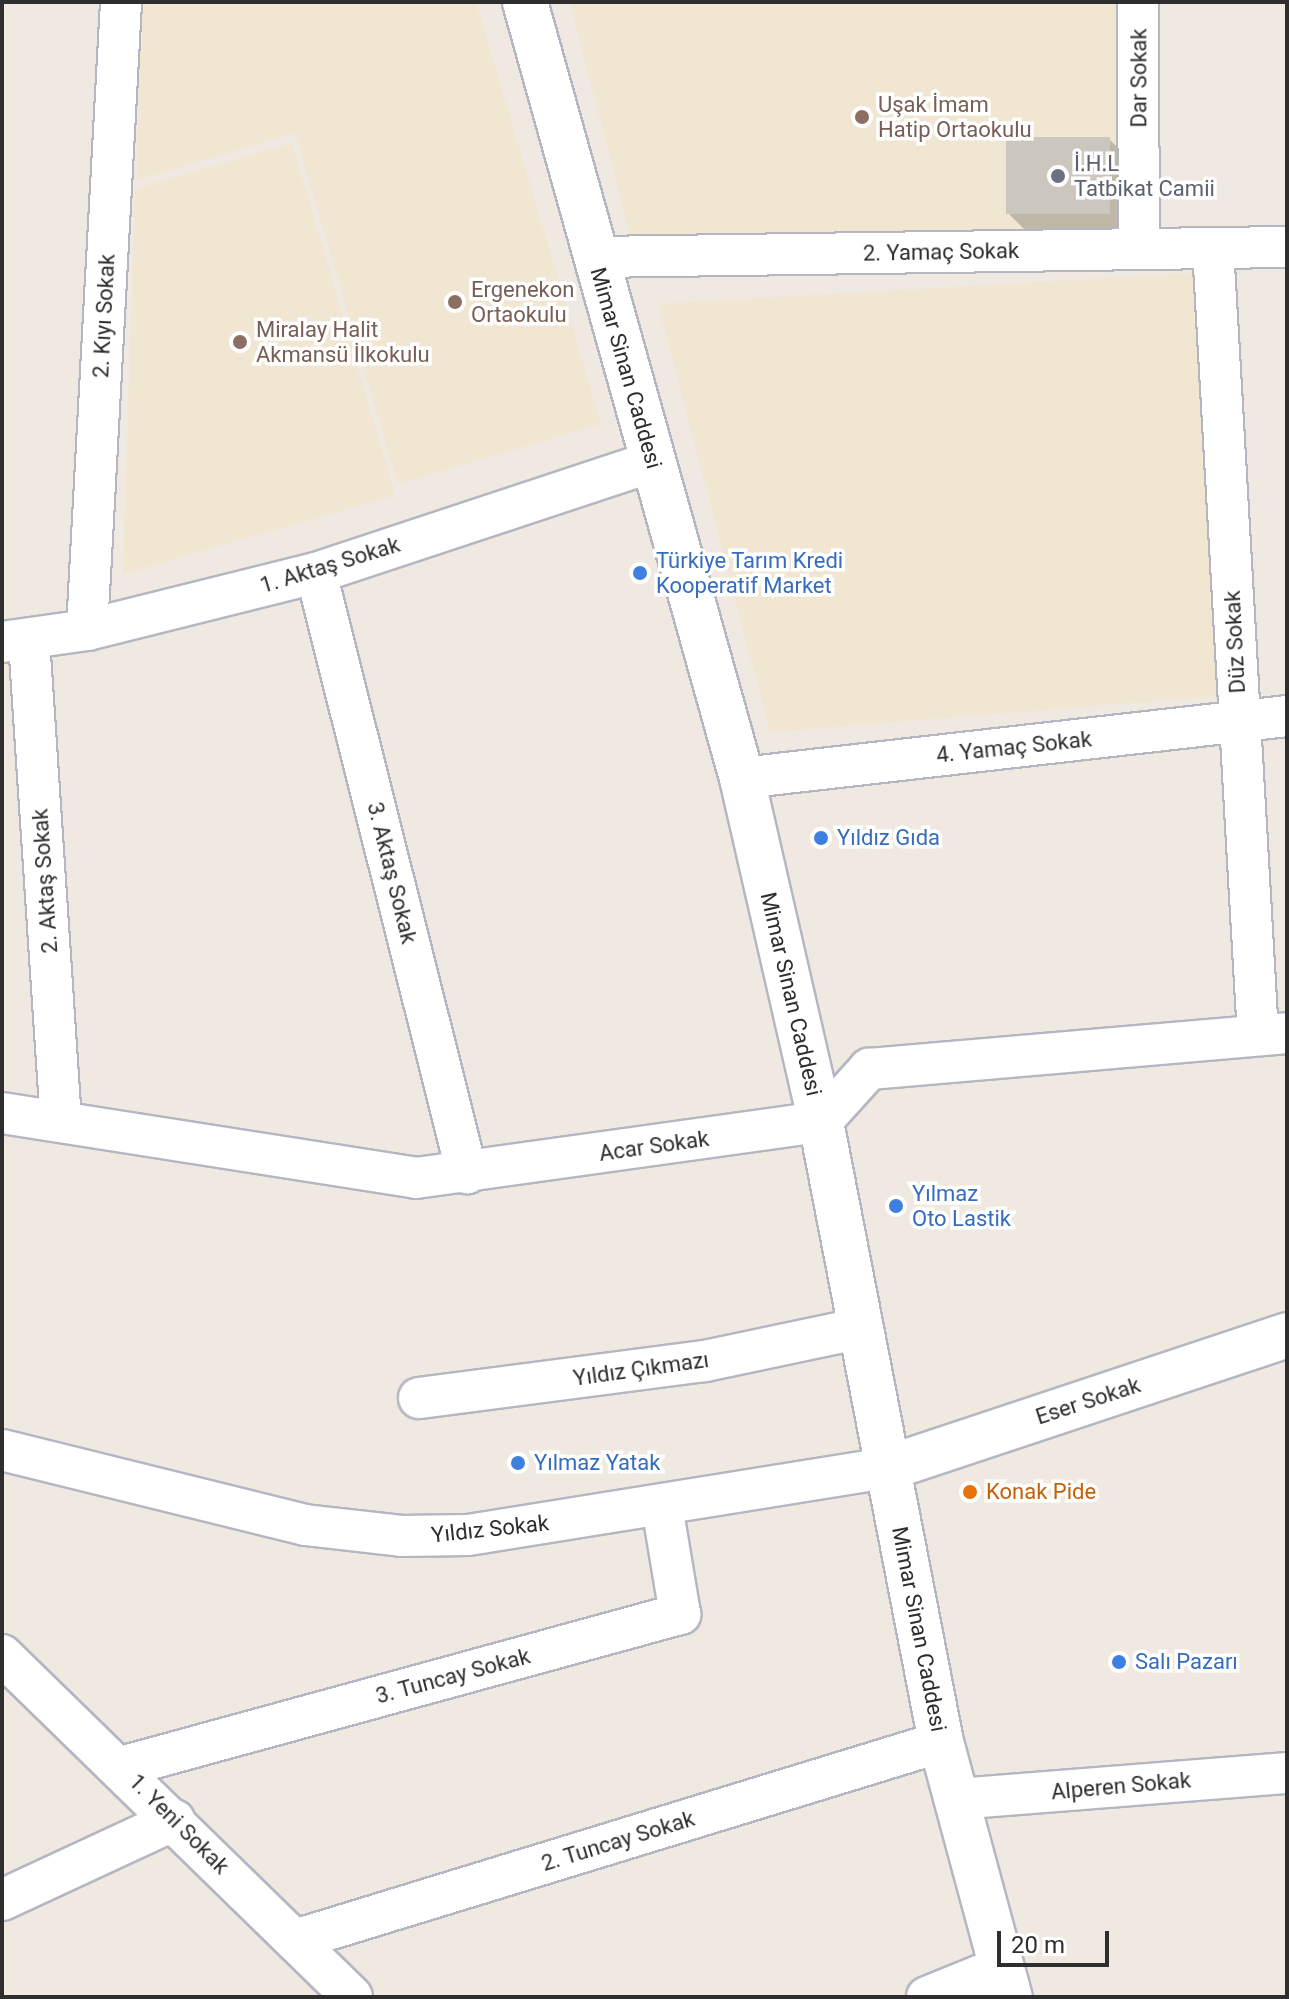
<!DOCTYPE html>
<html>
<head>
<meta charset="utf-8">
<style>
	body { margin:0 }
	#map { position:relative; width:1289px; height:1999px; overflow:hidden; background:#efe9e1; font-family:Roboto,sans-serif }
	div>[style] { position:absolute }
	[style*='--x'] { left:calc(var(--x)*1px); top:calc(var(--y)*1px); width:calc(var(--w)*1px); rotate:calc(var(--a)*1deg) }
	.education>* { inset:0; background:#f0e6d1 }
	.shadow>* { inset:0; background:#0003 }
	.building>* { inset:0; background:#cbc7bf; transform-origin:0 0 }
	.roads { filter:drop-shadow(2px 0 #b4b7c1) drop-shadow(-2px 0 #b4b7c1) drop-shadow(0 2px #b4b7c1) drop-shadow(0 -2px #b4b7c1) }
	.minor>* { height:40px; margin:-20px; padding:0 20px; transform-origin:20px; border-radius:20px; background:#fff }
	.tertiary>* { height:44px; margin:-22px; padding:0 22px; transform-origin:22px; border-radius:22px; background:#fff }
	.dots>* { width:22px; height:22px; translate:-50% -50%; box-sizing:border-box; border:4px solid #fff; border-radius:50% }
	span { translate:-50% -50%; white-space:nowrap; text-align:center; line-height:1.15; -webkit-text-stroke:7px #fff; paint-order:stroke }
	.street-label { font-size:22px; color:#2e2e2e }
	.education-label { font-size:22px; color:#785e54 }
	.left { translate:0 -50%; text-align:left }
	.worship-label { font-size:22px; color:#5b616d }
	.shop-label { font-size:22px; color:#366cbe }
	.food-label { font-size:22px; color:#c56008 }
	.frame { position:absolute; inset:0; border:4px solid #2e2e2e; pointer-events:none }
	.scale { position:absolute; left:997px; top:1931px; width:112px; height:36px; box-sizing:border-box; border:4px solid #2e2e2e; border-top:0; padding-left:10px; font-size:24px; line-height:28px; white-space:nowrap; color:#2e2e2e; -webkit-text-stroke:6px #fff; paint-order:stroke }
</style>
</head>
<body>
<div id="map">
	<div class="education">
		<i style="clip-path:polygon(141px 2px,476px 2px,601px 424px,398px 484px,295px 133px,137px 180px)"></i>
		<i style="clip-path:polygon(570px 2px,1120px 2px,1130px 232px,632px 244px)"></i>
		<i style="clip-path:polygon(292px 143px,395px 495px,123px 574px,135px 189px)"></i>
		<i style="clip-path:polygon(1197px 273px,1217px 696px,770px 732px,658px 304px)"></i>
	</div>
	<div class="shadow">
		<i style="clip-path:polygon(1109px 139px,1136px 166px,1136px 240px,1035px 240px,1009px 214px)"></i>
	</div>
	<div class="building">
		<i style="left:1110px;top:137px;width:77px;height:104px;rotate:90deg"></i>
	</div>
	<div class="roads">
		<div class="minor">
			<i style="--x:1138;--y:2;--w:247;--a:89.8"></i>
			<i style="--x:1213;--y:248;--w:788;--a:86.73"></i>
			<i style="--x:595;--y:257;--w:692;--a:-0.83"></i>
			<i style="--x:316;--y:573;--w:619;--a:75.87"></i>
			<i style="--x:87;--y:630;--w:629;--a:-86.9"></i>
			<i style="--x:29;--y:640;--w:482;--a:86.2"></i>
			<i style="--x:2;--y:642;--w:86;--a:-8"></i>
			<i style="--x:87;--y:630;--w:236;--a:-14"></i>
			<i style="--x:316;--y:573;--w:354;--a:-18.3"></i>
			<i style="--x:742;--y:778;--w:549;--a:-6.49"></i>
			<i style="--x:2;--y:1113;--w:419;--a:8.9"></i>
			<i style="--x:416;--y:1178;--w:409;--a:-7.9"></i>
			<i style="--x:821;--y:1122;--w:72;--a:-47.8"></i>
			<i style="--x:869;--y:1069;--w:420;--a:-4.9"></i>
			<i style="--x:419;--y:1398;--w:288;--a:-7.4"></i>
			<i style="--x:705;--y:1361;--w:160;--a:-11.9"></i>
			<i style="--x:2;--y:1450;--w:312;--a:13.9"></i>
			<i style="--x:305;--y:1525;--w:97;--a:6.5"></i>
			<i style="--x:401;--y:1536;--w:67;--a:-0.9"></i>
			<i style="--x:468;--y:1535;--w:425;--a:-9.1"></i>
			<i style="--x:2;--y:1655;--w:489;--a:44.3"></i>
			<i style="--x:121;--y:1767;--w:580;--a:-15.31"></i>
			<i style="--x:680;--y:1614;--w:109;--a:-99.5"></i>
			<i style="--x:956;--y:1799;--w:332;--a:-4.5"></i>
			<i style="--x:2;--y:1900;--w:190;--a:-24.9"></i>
			<i style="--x:295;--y:1940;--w:676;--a:-17.04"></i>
			<i style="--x:927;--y:1997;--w:80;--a:-22.1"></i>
		</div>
		<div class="tertiary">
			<i style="--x:525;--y:2;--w:806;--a:74.38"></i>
			<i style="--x:742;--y:778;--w:353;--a:77.1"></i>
			<i style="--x:821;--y:1122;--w:632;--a:79.05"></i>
			<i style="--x:941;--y:1742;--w:264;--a:74.9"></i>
			<i style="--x:888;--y:1468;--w:421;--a:-18.4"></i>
		</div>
	</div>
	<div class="dots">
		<i style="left:862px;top:117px;background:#8d6e63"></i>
		<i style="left:1058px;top:176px;background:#6b7280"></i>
		<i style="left:455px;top:302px;background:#8d6e63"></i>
		<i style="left:240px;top:342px;background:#8d6e63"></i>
		<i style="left:640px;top:573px;background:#3f7fe0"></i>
		<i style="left:821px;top:838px;background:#3f7fe0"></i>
		<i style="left:896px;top:1206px;background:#3f7fe0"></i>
		<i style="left:518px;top:1463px;background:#3f7fe0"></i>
		<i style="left:970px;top:1492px;background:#e8710a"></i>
		<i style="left:1119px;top:1662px;background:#3f7fe0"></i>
	</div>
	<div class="street-label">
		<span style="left:1139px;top:78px;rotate:-90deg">Dar Sokak</span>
		<span style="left:941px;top:252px;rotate:-1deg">2. Yamaç Sokak</span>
		<span style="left:104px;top:316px;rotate:-87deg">2. Kıyı Sokak</span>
		<span style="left:626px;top:368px;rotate:74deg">Mimar Sinan Caddesi</span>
		<span style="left:330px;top:565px;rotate:-17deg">1. Aktaş Sokak</span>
		<span style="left:1235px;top:642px;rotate:-93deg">Düz Sokak</span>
		<span style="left:1014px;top:747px;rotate:-6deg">4. Yamaç Sokak</span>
		<span style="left:392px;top:873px;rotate:76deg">3. Aktaş Sokak</span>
		<span style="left:45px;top:881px;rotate:-94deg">2. Aktaş Sokak</span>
		<span style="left:791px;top:994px;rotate:77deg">Mimar Sinan Caddesi</span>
		<span style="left:654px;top:1146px;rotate:-8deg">Acar Sokak</span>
		<span style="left:641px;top:1369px;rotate:-8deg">Yıldız Çıkmazı</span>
		<span style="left:1088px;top:1401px;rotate:-18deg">Eser Sokak</span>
		<span style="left:490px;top:1529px;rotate:-6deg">Yıldız Sokak</span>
		<span style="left:919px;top:1629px;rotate:79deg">Mimar Sinan Caddesi</span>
		<span style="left:453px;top:1676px;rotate:-15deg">3. Tuncay Sokak</span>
		<span style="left:1121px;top:1786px;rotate:-5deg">Alperen Sokak</span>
		<span style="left:179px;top:1824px;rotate:45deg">1. Yeni Sokak</span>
		<span style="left:618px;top:1841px;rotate:-17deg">2. Tuncay Sokak</span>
	</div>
	<div class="education-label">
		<span class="left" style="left:878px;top:117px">Uşak İmam<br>Hatip Ortaokulu</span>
		<span class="left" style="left:471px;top:302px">Ergenekon<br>Ortaokulu</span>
		<span class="left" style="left:256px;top:342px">Miralay Halit<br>Akmansü İlkokulu</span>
	</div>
	<div class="worship-label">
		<span class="left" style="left:1074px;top:176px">İ.H.L<br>Tatbikat Camii</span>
	</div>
	<div class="shop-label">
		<span class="left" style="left:656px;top:573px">Türkiye Tarım Kredi<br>Kooperatif Market</span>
		<span class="left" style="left:837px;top:838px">Yıldız Gıda</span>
		<span class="left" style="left:912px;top:1206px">Yılmaz<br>Oto Lastik</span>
		<span class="left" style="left:534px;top:1463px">Yılmaz Yatak</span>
		<span class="left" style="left:1135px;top:1662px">Salı Pazarı</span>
	</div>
	<div class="food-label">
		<span class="left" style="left:986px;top:1492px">Konak Pide</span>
	</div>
	<div class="frame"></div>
	<div class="scale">20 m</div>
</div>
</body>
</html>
